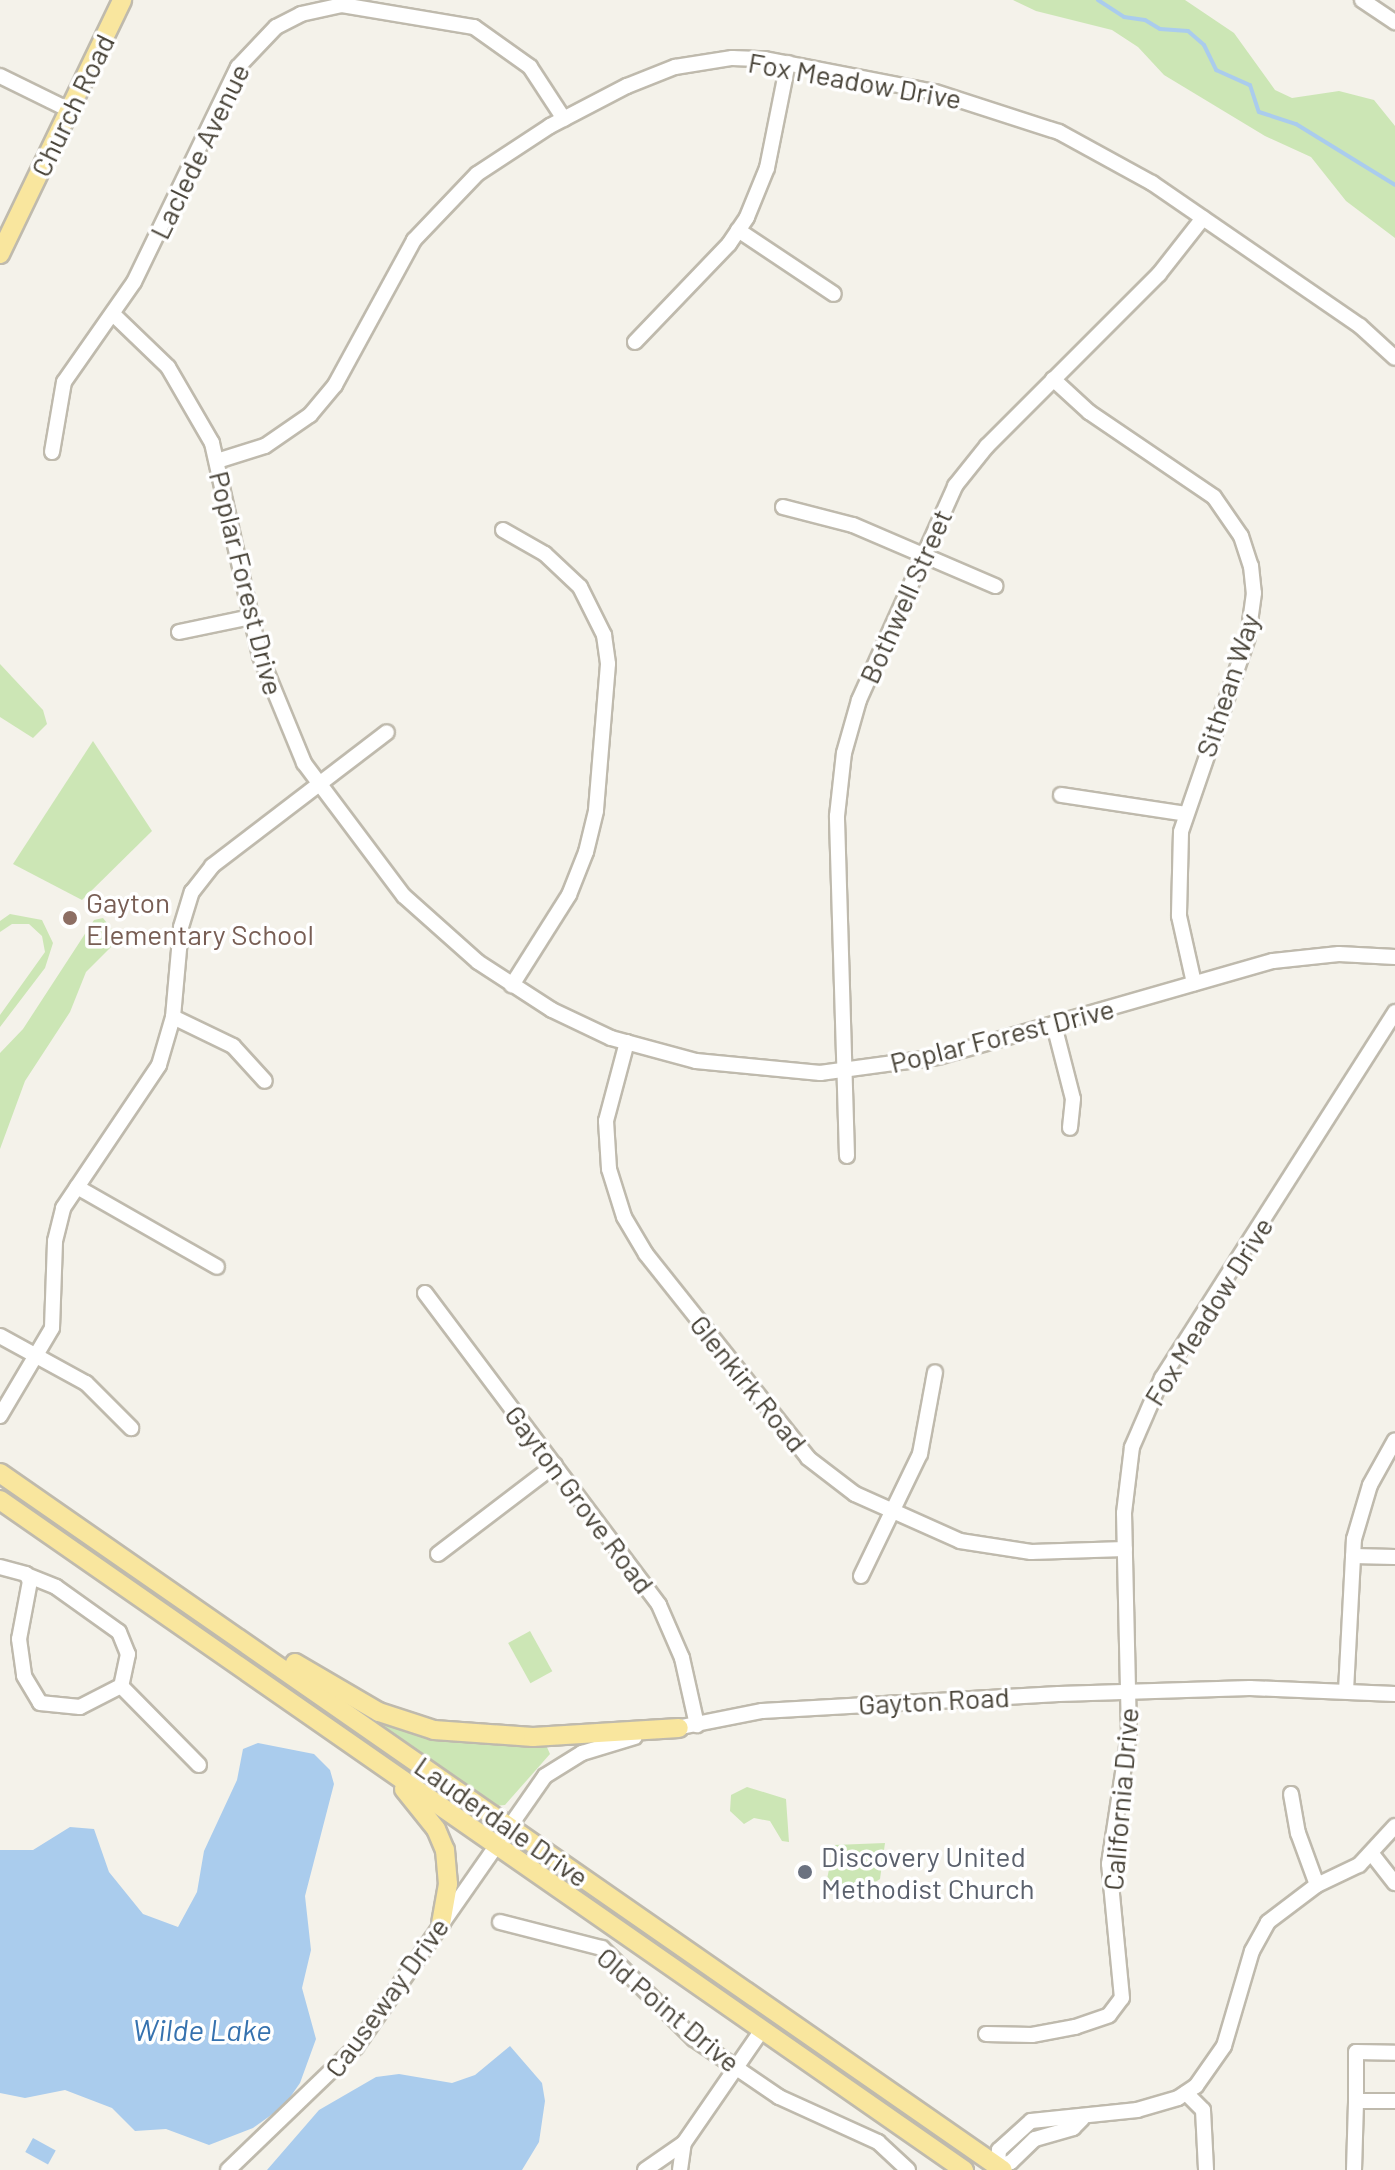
<!DOCTYPE html>
<html>
<head>
<meta charset="utf-8">
<style>
	body { margin:0 }
	#map { position:relative; width:1395px; height:2170px; overflow:hidden; background:#f4f2ea; font-family:Barlow,sans-serif }
	div>[style] { position:absolute }
	[style*='--x'] { left:calc(var(--x)*1px); top:calc(var(--y)*1px); width:calc(var(--w)*1px); rotate:calc(var(--a)*1deg) }
	.green>* { inset:0; background:#cce6b5; transform-origin:0 0 }
	.water>* { inset:0; background:#aacced; transform-origin:0 0 }
	.stream>* { height:4px; margin:-2px; padding:0 2px; transform-origin:2px; border-radius:2px; background:#aacced }
	.roads { filter:drop-shadow(2px 0 #bfbaad) drop-shadow(-2px 0 #bfbaad) drop-shadow(0 2px #bfbaad) drop-shadow(0 -2px #bfbaad) }
	.minor>* { height:14px; margin:-7px; padding:0 7px; transform-origin:7px; border-radius:7px; background:#fff }
	.major>* { height:18px; margin:-9px; padding:0 9px; transform-origin:9px; border-radius:9px; background:#f9e69e }
	.dots>* { width:22px; height:22px; translate:-50% -50%; box-sizing:border-box; border:4px solid #fff; border-radius:50% }
	span { translate:-50% -50%; white-space:nowrap; text-align:center; line-height:1.15; -webkit-text-stroke:7px #fff; paint-order:stroke }
	.street-label { font-size:28px; color:#484338 }
	.education-label { font-size:28px; color:#785e54 }
	.left { translate:0 -50%; text-align:left }
	.worship-label { font-size:28px; color:#5b616d }
	.water-label { font-size:30px; color:#3672af; font-style:italic }
</style>
</head>
<body>
<div id="map">
	<div class="green">
		<i style="clip-path:polygon(1013px 0,1185px 0,1234px 33px,1275px 90px,1292px 98px,1339px 91px,1374px 100px,1395px 126px,1395px 238px,1346px 201px,1311px 157px,1265px 136px,1164px 75px,1138px 47px,1112px 30px,1036px 11px)"></i>
		<i style="clip-path:polygon(0 664px,43px 710px,47px 724px,33px 738px,0 717px)"></i>
		<i style="clip-path:polygon(93px 741px,152px 831px,82px 900px,13px 864px)"></i>
		<i style="clip-path:polygon(10px 914px,42px 920px,53px 943px,45px 968px,0 1027px,0 1015px,45px 952px,42px 936px,29px 924px,12px 924px,0 932px,0 921px)"></i>
		<i style="clip-path:polygon(103px 918px,119px 939px,86px 972px,70px 1012px,25px 1081px,0 1149px,0 1053px,23px 1029px,94px 920px)"></i>
		<i style="clip-path:polygon(80px 1543px,142px 1582px,393px 1757px,323px 1716px)"></i>
		<i style="left:530px;top:1631px;width:46px;height:25px;rotate:61deg"></i>
		<i style="clip-path:polygon(385px 1724px,417px 1734px,546px 1745px,550px 1754px,505px 1805px,494px 1806px,381px 1728px)"></i>
		<i style="clip-path:polygon(747px 1787px,786px 1799px,789px 1842px,782px 1841px,770px 1821px,754px 1818px,744px 1824px,730px 1811px,731px 1795px)"></i>
		<i style="clip-path:polygon(885px 1843px,880px 1879px,863px 1890px,859px 1899px,826px 1884px,834px 1845px)"></i>
	</div>
	<div class="water">
		<i style="clip-path:polygon(258px 1743px,314px 1754px,330px 1770px,334px 1784px,305px 1896px,311px 1950px,302px 1988px,316px 2039px,300px 2083px,284px 2106px,253px 2128px,209px 2145px,166px 2129px,135px 2131px,112px 2108px,65px 2090px,25px 2098px,0 2093px,0 1850px,33px 1850px,70px 1827px,94px 1829px,109px 1872px,143px 1914px,178px 1927px,197px 1892px,204px 1851px,237px 1780px,243px 1749px)"></i>
		<i style="clip-path:polygon(510px 2046px,542px 2083px,545px 2101px,539px 2142px,522px 2170px,267px 2170px,319px 2110px,376px 2077px,399px 2074px,452px 2083px,475px 2075px)"></i>
		<i style="left:33px;top:2138px;width:26px;height:16px;rotate:29deg"></i>
	</div>
	<div class="stream">
		<i style="--x:1098;--y:0;--w:31;--a:33"></i>
		<i style="--x:1124;--y:17;--w:21;--a:8"></i>
		<i style="--x:1145;--y:20;--w:17;--a:31"></i>
		<i style="--x:1160;--y:29;--w:28;--a:4"></i>
		<i style="--x:1188;--y:31;--w:21;--a:41"></i>
		<i style="--x:1204;--y:45;--w:28;--a:64"></i>
		<i style="--x:1216;--y:70;--w:37;--a:24"></i>
		<i style="--x:1250;--y:85;--w:28;--a:72"></i>
		<i style="--x:1259;--y:112;--w:39;--a:18"></i>
		<i style="--x:1296;--y:124;--w:116;--a:31.6"></i>
	</div>
	<div class="roads">
		<div class="minor">
			<i style="--x:1362;--y:0;--w:40;--a:34"></i>
			<i style="--x:0;--y:76;--w:77;--a:26.2"></i>
			<i style="--x:738;--y:230;--w:115;--a:33.7"></i>
			<i style="--x:114;--y:315;--w:75;--a:43.9"></i>
			<i style="--x:168;--y:367;--w:88;--a:59.9"></i>
			<i style="--x:212;--y:443;--w:218;--a:77.3"></i>
			<i style="--x:260;--y:656;--w:116;--a:67.6"></i>
			<i style="--x:304;--y:763;--w:166;--a:53.1"></i>
			<i style="--x:404;--y:896;--w:99;--a:41.7"></i>
			<i style="--x:478;--y:962;--w:88;--a:33"></i>
			<i style="--x:552;--y:1010;--w:65;--a:25.4"></i>
			<i style="--x:611;--y:1038;--w:88;--a:15.1"></i>
			<i style="--x:696;--y:1061;--w:125;--a:5.5"></i>
			<i style="--x:820;--y:1073;--w:119;--a:-7.7"></i>
			<i style="--x:938;--y:1057;--w:348;--a:-16"></i>
			<i style="--x:1273;--y:961;--w:66;--a:-6.1"></i>
			<i style="--x:1339;--y:954;--w:56;--a:3.1"></i>
			<i style="--x:635;--y:342;--w:136;--a:-46.2"></i>
			<i style="--x:729;--y:244;--w:32;--a:-56"></i>
			<i style="--x:747;--y:217;--w:53;--a:-67.8"></i>
			<i style="--x:767;--y:168;--w:107;--a:-78.7"></i>
			<i style="--x:1053;--y:379;--w:49;--a:42.5"></i>
			<i style="--x:1089;--y:412;--w:151;--a:34.2"></i>
			<i style="--x:1214;--y:497;--w:47;--a:55.3"></i>
			<i style="--x:1241;--y:536;--w:32;--a:72"></i>
			<i style="--x:1251;--y:566;--w:27;--a:84"></i>
			<i style="--x:1254;--y:593;--w:44;--a:97.8"></i>
			<i style="--x:1248;--y:637;--w:206;--a:109"></i>
			<i style="--x:1181;--y:832;--w:84;--a:91.4"></i>
			<i style="--x:1179;--y:916;--w:69;--a:77.4"></i>
			<i style="--x:52;--y:452;--w:71;--a:-80.3"></i>
			<i style="--x:64;--y:382;--w:122;--a:-55"></i>
			<i style="--x:134;--y:282;--w:239;--a:-64.2"></i>
			<i style="--x:238;--y:67;--w:55;--a:-46.5"></i>
			<i style="--x:276;--y:27;--w:28;--a:-27"></i>
			<i style="--x:301;--y:14;--w:42;--a:-12.4"></i>
			<i style="--x:342;--y:5;--w:134;--a:9.5"></i>
			<i style="--x:474;--y:27;--w:69;--a:35.5"></i>
			<i style="--x:530;--y:67;--w:62;--a:56.8"></i>
			<i style="--x:217;--y:461;--w:50;--a:-17.4"></i>
			<i style="--x:265;--y:446;--w:55;--a:-34.6"></i>
			<i style="--x:310;--y:415;--w:39;--a:-50"></i>
			<i style="--x:335;--y:385;--w:165;--a:-61.4"></i>
			<i style="--x:414;--y:240;--w:91;--a:-46.3"></i>
			<i style="--x:477;--y:174;--w:87;--a:-33.3"></i>
			<i style="--x:550;--y:126;--w:87;--a:-27.5"></i>
			<i style="--x:627;--y:86;--w:52;--a:-21.6"></i>
			<i style="--x:675;--y:67;--w:58;--a:-9"></i>
			<i style="--x:732;--y:58;--w:33;--a:2"></i>
			<i style="--x:765;--y:59;--w:173;--a:11"></i>
			<i style="--x:935;--y:92;--w:130;--a:17.9"></i>
			<i style="--x:1059;--y:132;--w:106;--a:28.7"></i>
			<i style="--x:1152;--y:183;--w:252;--a:34.5"></i>
			<i style="--x:1360;--y:326;--w:47;--a:42.4"></i>
			<i style="--x:783;--y:507;--w:72;--a:14.4"></i>
			<i style="--x:853;--y:525;--w:155;--a:23.2"></i>
			<i style="--x:503;--y:530;--w:48;--a:29.7"></i>
			<i style="--x:545;--y:554;--w:48;--a:43.3"></i>
			<i style="--x:580;--y:587;--w:54;--a:63.4"></i>
			<i style="--x:604;--y:635;--w:29;--a:82"></i>
			<i style="--x:608;--y:664;--w:147;--a:94.7"></i>
			<i style="--x:596;--y:811;--w:42;--a:103.7"></i>
			<i style="--x:586;--y:852;--w:46;--a:111.6"></i>
			<i style="--x:569;--y:895;--w:107;--a:122.3"></i>
			<i style="--x:179;--y:632;--w:74;--a:-11.8"></i>
			<i style="--x:1061;--y:795;--w:126;--a:8.6"></i>
			<i style="--x:173;--y:1017;--w:67;--a:25.8"></i>
			<i style="--x:233;--y:1046;--w:47;--a:47.6"></i>
			<i style="--x:1054;--y:1025;--w:76;--a:75.6"></i>
			<i style="--x:1073;--y:1099;--w:29;--a:96"></i>
			<i style="--x:627;--y:1042;--w:82;--a:104.9"></i>
			<i style="--x:606;--y:1121;--w:48;--a:86.4"></i>
			<i style="--x:609;--y:1169;--w:50;--a:72.6"></i>
			<i style="--x:624;--y:1217;--w:43;--a:59.3"></i>
			<i style="--x:646;--y:1254;--w:260;--a:51.5"></i>
			<i style="--x:808;--y:1458;--w:59;--a:37.5"></i>
			<i style="--x:855;--y:1494;--w:115;--a:24.1"></i>
			<i style="--x:960;--y:1541;--w:72;--a:8.8"></i>
			<i style="--x:1031;--y:1552;--w:94;--a:-1.8"></i>
			<i style="--x:847;--y:1156;--w:340;--a:-91.7"></i>
			<i style="--x:837;--y:816;--w:63;--a:-83.7"></i>
			<i style="--x:844;--y:753;--w:55;--a:-74.2"></i>
			<i style="--x:859;--y:700;--w:235;--a:-65.8"></i>
			<i style="--x:955;--y:486;--w:51;--a:-51.3"></i>
			<i style="--x:987;--y:446;--w:243;--a:-45"></i>
			<i style="--x:1159;--y:274;--w:71;--a:-51.8"></i>
			<i style="--x:77;--y:1187;--w:161;--a:29.7"></i>
			<i style="--x:425;--y:1293;--w:390;--a:53.1"></i>
			<i style="--x:659;--y:1605;--w:58;--a:66.5"></i>
			<i style="--x:682;--y:1658;--w:69;--a:77.4"></i>
			<i style="--x:0;--y:1336;--w:98;--a:28.7"></i>
			<i style="--x:86;--y:1383;--w:64;--a:45"></i>
			<i style="--x:0;--y:1416;--w:102;--a:-59.4"></i>
			<i style="--x:52;--y:1328;--w:87;--a:-88"></i>
			<i style="--x:55;--y:1241;--w:34;--a:-76"></i>
			<i style="--x:63;--y:1208;--w:172;--a:-56.1"></i>
			<i style="--x:159;--y:1065;--w:50;--a:-73.7"></i>
			<i style="--x:173;--y:1017;--w:90;--a:-84.9"></i>
			<i style="--x:181;--y:927;--w:37;--a:-73"></i>
			<i style="--x:192;--y:892;--w:33;--a:-52"></i>
			<i style="--x:212;--y:866;--w:220;--a:-37.4"></i>
			<i style="--x:438;--y:1554;--w:147;--a:-37.3"></i>
			<i style="--x:1353;--y:1556;--w:42;--a:1.4"></i>
			<i style="--x:0;--y:1567;--w:27;--a:15"></i>
			<i style="--x:26;--y:1574;--w:8;--a:60"></i>
			<i style="--x:30;--y:1581;--w:59;--a:100.7"></i>
			<i style="--x:19;--y:1639;--w:37;--a:82"></i>
			<i style="--x:24;--y:1676;--w:31;--a:59"></i>
			<i style="--x:40;--y:1703;--w:40;--a:5.7"></i>
			<i style="--x:80;--y:1707;--w:46;--a:-27.1"></i>
			<i style="--x:121;--y:1686;--w:111;--a:45.4"></i>
			<i style="--x:29;--y:1576;--w:29;--a:22"></i>
			<i style="--x:56;--y:1587;--w:77;--a:35.5"></i>
			<i style="--x:119;--y:1632;--w:24;--a:68"></i>
			<i style="--x:128;--y:1654;--w:33;--a:102"></i>
			<i style="--x:861;--y:1576;--w:136;--a:-64.2"></i>
			<i style="--x:920;--y:1454;--w:83;--a:-79.6"></i>
			<i style="--x:1346;--y:1691;--w:152;--a:-87"></i>
			<i style="--x:1354;--y:1539;--w:56;--a:-73.5"></i>
			<i style="--x:1370;--y:1485;--w:51;--a:-60.9"></i>
			<i style="--x:671;--y:1729;--w:93;--a:-11.2"></i>
			<i style="--x:762;--y:1711;--w:297;--a:-3.3"></i>
			<i style="--x:1059;--y:1694;--w:191;--a:-1.8"></i>
			<i style="--x:1250;--y:1688;--w:145;--a:2.4"></i>
			<i style="--x:1291;--y:1794;--w:40;--a:80"></i>
			<i style="--x:1298;--y:1833;--w:55;--a:69.9"></i>
			<i style="--x:1372;--y:1854;--w:37;--a:52"></i>
			<i style="--x:500;--y:1922;--w:105;--a:14.3"></i>
			<i style="--x:602;--y:1948;--w:129;--a:44.7"></i>
			<i style="--x:694;--y:2039;--w:103;--a:34.3"></i>
			<i style="--x:779;--y:2097;--w:109;--a:24.4"></i>
			<i style="--x:878;--y:2142;--w:41;--a:43"></i>
			<i style="--x:986;--y:2034;--w:46;--a:1.2"></i>
			<i style="--x:1032;--y:2035;--w:44;--a:-10.5"></i>
			<i style="--x:1075;--y:2027;--w:36;--a:-19"></i>
			<i style="--x:1109;--y:2015;--w:21;--a:-53"></i>
			<i style="--x:1122;--y:1998;--w:135;--a:-95.5"></i>
			<i style="--x:1109;--y:1864;--w:133;--a:-81.3"></i>
			<i style="--x:1129;--y:1733;--w:220;--a:-91.3"></i>
			<i style="--x:1124;--y:1513;--w:66;--a:-83.1"></i>
			<i style="--x:1132;--y:1447;--w:75;--a:-66.5"></i>
			<i style="--x:1162;--y:1378;--w:434;--a:-57.5"></i>
			<i style="--x:1186;--y:2093;--w:24;--a:45"></i>
			<i style="--x:1203;--y:2110;--w:60;--a:87.1"></i>
			<i style="--x:1356;--y:2101;--w:49;--a:-90"></i>
			<i style="--x:1356;--y:2052;--w:39;--a:1"></i>
			<i style="--x:998;--y:2167;--w:17;--a:-87"></i>
			<i style="--x:999;--y:2150;--w:43;--a:-42.2"></i>
			<i style="--x:1031;--y:2121;--w:107;--a:-5.9"></i>
			<i style="--x:1137;--y:2110;--w:43;--a:-16.3"></i>
			<i style="--x:1178;--y:2098;--w:22;--a:-34"></i>
			<i style="--x:1196;--y:2086;--w:49;--a:-55"></i>
			<i style="--x:1224;--y:2046;--w:99;--a:-73.6"></i>
			<i style="--x:1252;--y:1951;--w:33;--a:-61"></i>
			<i style="--x:1268;--y:1922;--w:61;--a:-37.1"></i>
			<i style="--x:1317;--y:1885;--w:47;--a:-25.5"></i>
			<i style="--x:1359;--y:1865;--w:53;--a:-47.3"></i>
			<i style="--x:998;--y:2167;--w:14;--a:-21"></i>
			<i style="--x:1011;--y:2162;--w:33;--a:-44"></i>
			<i style="--x:1035;--y:2139;--w:40;--a:-16"></i>
			<i style="--x:1073;--y:2128;--w:13;--a:-45"></i>
			<i style="--x:228;--y:2170;--w:178;--a:-43.9"></i>
			<i style="--x:356;--y:2047;--w:330;--a:-55.1"></i>
			<i style="--x:545;--y:1776;--w:44;--a:-31.9"></i>
			<i style="--x:582;--y:1753;--w:55;--a:-16.8"></i>
			<i style="--x:645;--y:2170;--w:47;--a:-34.7"></i>
			<i style="--x:680;--y:2170;--w:27;--a:-82"></i>
			<i style="--x:684;--y:2143;--w:137;--a:-55.4"></i>
			<i style="--x:1354;--y:2170;--w:69;--a:-88.3"></i>
			<i style="--x:1356;--y:2101;--w:39;--a:0"></i>
		</div>
		<div class="major">
			<i style="--x:0;--y:254;--w:282;--a:-64.3"></i>
			<i style="--x:0;--y:1473;--w:1221;--a:34.8"></i>
			<i style="--x:0;--y:1500;--w:1174;--a:34.8"></i>
			<i style="--x:295;--y:1663;--w:97;--a:30.3"></i>
			<i style="--x:379;--y:1712;--w:58;--a:18.1"></i>
			<i style="--x:434;--y:1730;--w:99;--a:4"></i>
			<i style="--x:533;--y:1737;--w:146;--a:-3.5"></i>
			<i style="--x:404;--y:1789;--w:51;--a:51.3"></i>
			<i style="--x:436;--y:1829;--w:23;--a:67"></i>
			<i style="--x:445;--y:1850;--w:34;--a:85"></i>
			<i style="--x:448;--y:1884;--w:39;--a:100"></i>
		</div>
	</div>
	<div class="dots">
		<i style="left:70px;top:918px;background:#8d6e63"></i>
		<i style="left:805px;top:1872px;background:#6b7280"></i>
	</div>
	<div class="street-label">
		<span style="left:855px;top:80px;rotate:10deg">Fox Meadow Drive</span>
		<span style="left:72px;top:105px;rotate:-64deg">Church Road</span>
		<span style="left:199px;top:151px;rotate:-64deg">Laclede Avenue</span>
		<span style="left:247px;top:583px;rotate:76deg">Poplar Forest Drive</span>
		<span style="left:905px;top:596px;rotate:-66deg">Bothwell Street</span>
		<span style="left:1227px;top:685px;rotate:-72deg">Sithean Way</span>
		<span style="left:1002px;top:1035px;rotate:-14deg">Poplar Forest Drive</span>
		<span style="left:1208px;top:1311px;rotate:-58deg">Fox Meadow Drive</span>
		<span style="left:749px;top:1383px;rotate:51deg">Glenkirk Road</span>
		<span style="left:580px;top:1499px;rotate:53deg">Gayton Grove Road</span>
		<span style="left:934px;top:1700px;rotate:-3deg">Gayton Road</span>
		<span style="left:1120px;top:1799px;rotate:-85deg">California Drive</span>
		<span style="left:502px;top:1821px;rotate:35deg">Lauderdale Drive</span>
		<span style="left:386px;top:1997px;rotate:-54deg">Causeway Drive</span>
		<span style="left:669px;top:2009px;rotate:40deg">Old Point Drive</span>
	</div>
	<div class="education-label">
		<span class="left" style="left:86px;top:918px">Gayton<br>Elementary School</span>
	</div>
	<div class="worship-label">
		<span class="left" style="left:821px;top:1872px">Discovery United<br>Methodist Church</span>
	</div>
	<div class="water-label">
		<span style="left:202px;top:2029px">Wilde Lake</span>
	</div>
</div>
</body>
</html>
